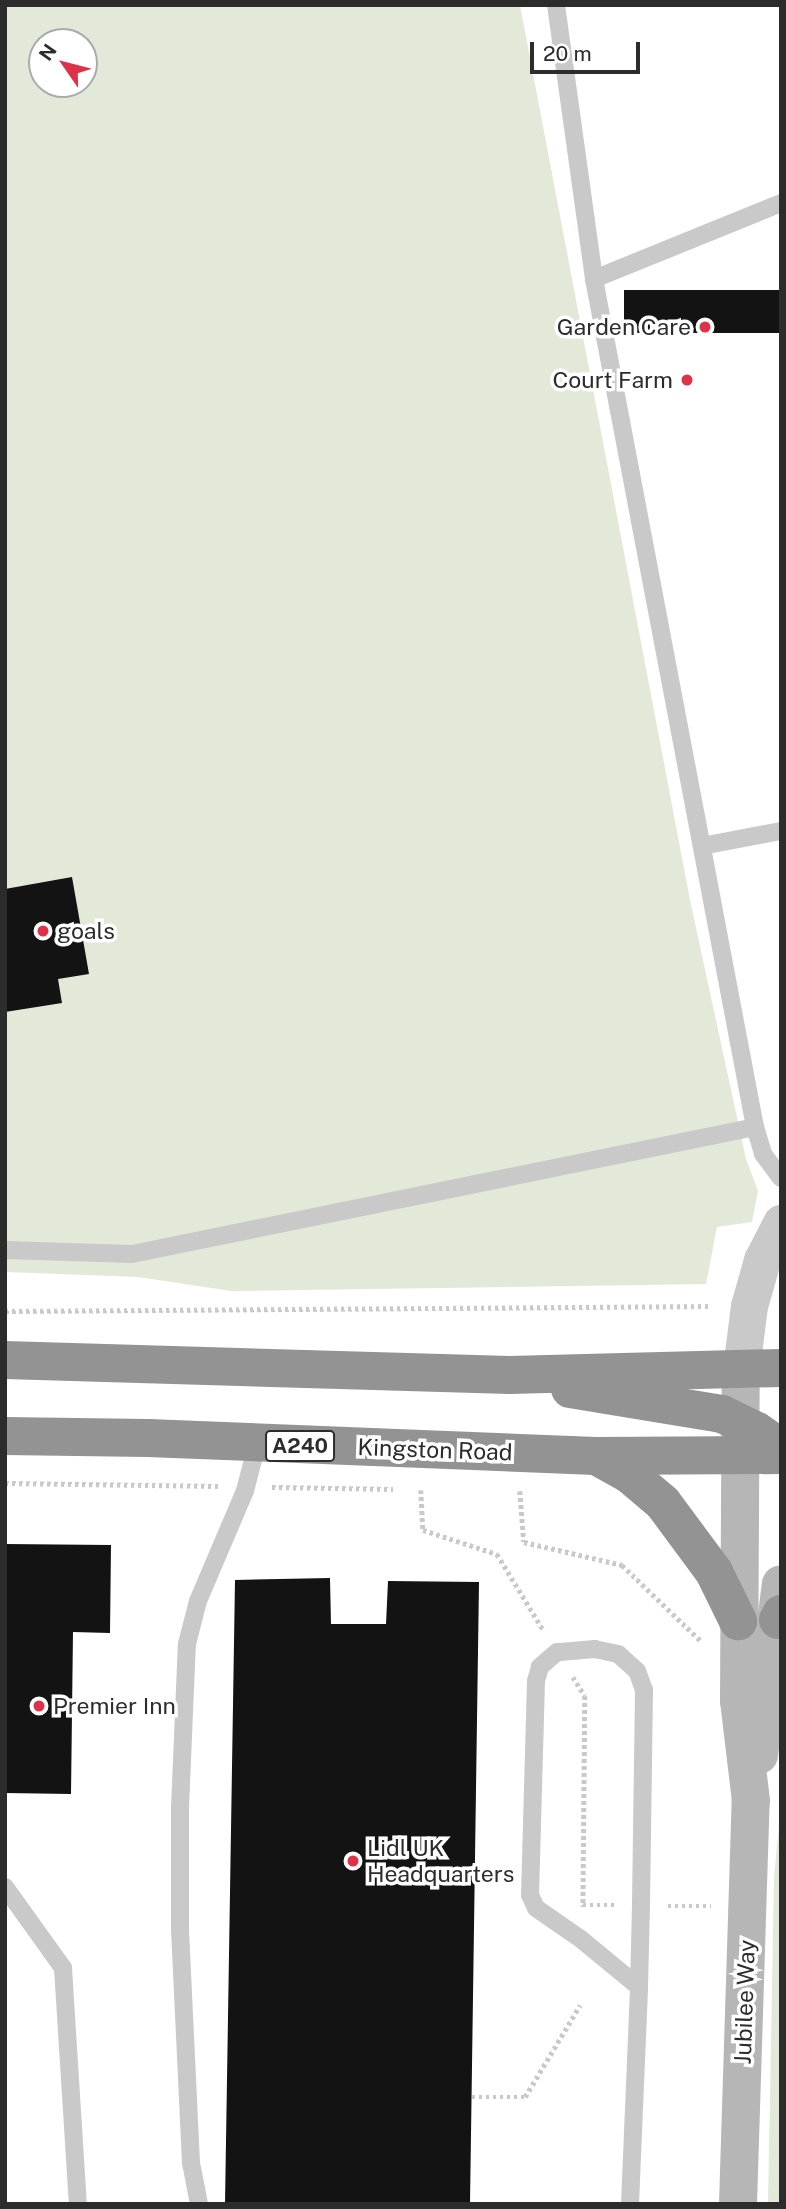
<!DOCTYPE html>
<html>
<head>
<meta charset="utf-8">
<style>
	body { margin:0 }
	#map { position:relative; width:786px; height:2209px; overflow:hidden; background:#fff; font-family:"Public Sans",sans-serif }
	div>[style] { position:absolute }
	[style*='--x'] { left:calc(var(--x)*1px); top:calc(var(--y)*1px); width:calc(var(--w)*1px); rotate:calc(var(--a)*1deg) }
	.green>* { inset:0; background:#e3e9d9 }
	.building>* { inset:0; background:#131313; transform-origin:0 0 }
	.path>* { height:4.5px; margin-top:-2.25px; transform-origin:0; background:repeating-linear-gradient(90deg,#c9c9c9 0 3.5px,transparent 0 7px) }
	.lane>* { height:18px; margin:-9px; padding:0 9px; transform-origin:9px; border-radius:9px; background:#c9c9c9 }
	.street>* { height:37px; margin:-18.5px; padding:0 18.5px; transform-origin:18.5px; border-radius:18.5px; background:#c9c9c9 }
	.secondary>* { height:38px; margin:-19px; padding:0 19px; transform-origin:19px; border-radius:19px; background:#b6b6b6 }
	.highway>* { height:38px; margin:-19px; padding:0 19px; transform-origin:19px; border-radius:19px; background:#939393 }
	.dots>* { width:19px; height:19px; translate:-50% -50%; box-sizing:border-box; border:4px solid #fff; border-radius:50% }
	span { translate:-50% -50%; white-space:nowrap; text-align:center; line-height:1.15; -webkit-text-stroke:7px #fff; paint-order:stroke }
	.shield-label span { padding:2px 5px; background:#fff; border:2px solid; border-radius:5px; -webkit-text-stroke-width:0 }
	.shield-label { font-size:21px; color:#2c2c2c; font-weight:700 }
	.poi-label { font-size:23px; color:#2c2c2c }
	.right { translate:-100% -50%; text-align:right }
	.left { translate:0 -50%; text-align:left }
	.street-label { font-size:23px; color:#2c2c2c }
	.frame { position:absolute; inset:0; border:7px solid #2c2c2c; pointer-events:none }
	.north { position:absolute; left:28px; top:28px; width:70px; height:70px; box-sizing:border-box; background:#fff; border:2px solid #ababab; border-radius:50%; rotate:305deg; font-size:19px; font-weight:700; line-height:28px; text-align:center; color:#2c2c2c }
	.north::after { content:''; display:block; margin:auto; width:24px; height:32px; background:#de324b; clip-path:polygon(50% 0,100% 100%,50% 72%,0 100%) }
	.scale { position:absolute; left:530px; top:42px; width:110px; height:32px; box-sizing:border-box; border:4px solid #2c2c2c; border-top:0; padding-left:9px; font-size:21px; line-height:24px; white-space:nowrap; color:#2c2c2c; -webkit-text-stroke:5px #fff; paint-order:stroke }
</style>
</head>
<body>
<div id="map">
	<div class="green">
		<i style="clip-path:polygon(evenodd,5px 5px,520px 5px,690px 900px,746px 1159px,758px 1191px,752px 1222px,717px 1227px,706px 1284px,231px 1291px,138px 1277px,5px 1272px,5px 5px,42px 42px,84px 42px,84px 84px,42px 84px,42px 42px)"></i>
		<i style="clip-path:polygon(781px 1803px,781px 2204px,768px 2204px,774px 1878px)"></i>
	</div>
	<div class="building">
		<i style="left:781px;top:290px;width:43px;height:157px;rotate:90deg"></i>
		<i style="clip-path:polygon(72px 877px,89px 974px,58px 979px,62px 1003px,5px 1012px,5px 889px)"></i>
		<i style="clip-path:polygon(5px 1544px,111px 1545px,110px 1633px,73px 1632px,71px 1794px,5px 1793px)"></i>
		<i style="clip-path:polygon(330px 1578px,331px 1624px,386px 1624px,388px 1581px,479px 1582px,470px 2204px,225px 2204px,235px 1580px)"></i>
	</div>
	<div class="path">
		<i style="--x:5;--y:1311;--w:706;--a:-0.41"></i>
		<i style="--x:5;--y:1483;--w:213;--a:0.8"></i>
		<i style="--x:272;--y:1487;--w:121;--a:0.9"></i>
		<i style="--x:421;--y:1490;--w:40;--a:87.1"></i>
		<i style="--x:423;--y:1530;--w:78;--a:18"></i>
		<i style="--x:497;--y:1554;--w:90;--a:58.6"></i>
		<i style="--x:520;--y:1491;--w:51;--a:85.5"></i>
		<i style="--x:524;--y:1542;--w:101;--a:13.2"></i>
		<i style="--x:622;--y:1565;--w:111;--a:43.9"></i>
		<i style="--x:573;--y:1677;--w:22;--a:58"></i>
		<i style="--x:585;--y:1696;--w:209;--a:90.5"></i>
		<i style="--x:668;--y:1906;--w:43;--a:0"></i>
		<i style="--x:583;--y:1907;--w:2;--a:-90"></i>
		<i style="--x:583;--y:1905;--w:31;--a:0"></i>
		<i style="--x:472;--y:2097;--w:53;--a:0"></i>
		<i style="--x:525;--y:2097;--w:107;--a:-59.1"></i>
	</div>
	<div class="lane">
		<i style="--x:556;--y:5;--w:277;--a:82.1"></i>
		<i style="--x:594;--y:279;--w:863;--a:79.25"></i>
		<i style="--x:755;--y:1127;--w:28;--a:73"></i>
		<i style="--x:763;--y:1154;--w:30;--a:53"></i>
		<i style="--x:594;--y:279;--w:202;--a:-22.1"></i>
		<i style="--x:702;--y:846;--w:80;--a:-10.8"></i>
		<i style="--x:5;--y:1250;--w:127;--a:1.8"></i>
		<i style="--x:132;--y:1254;--w:636;--a:-11.52"></i>
		<i style="--x:5;--y:1887;--w:100;--a:54.4"></i>
		<i style="--x:63;--y:1968;--w:236;--a:86.4"></i>
		<i style="--x:199;--y:2204;--w:42;--a:-101"></i>
		<i style="--x:191;--y:2163;--w:232;--a:-92.7"></i>
		<i style="--x:180;--y:1931;--w:123;--a:-90"></i>
		<i style="--x:180;--y:1808;--w:164;--a:-87.6"></i>
		<i style="--x:187;--y:1644;--w:44;--a:-75.7"></i>
		<i style="--x:198;--y:1601;--w:120;--a:-66.9"></i>
		<i style="--x:245;--y:1491;--w:49;--a:-75.7"></i>
		<i style="--x:630;--y:2204;--w:217;--a:-87.6"></i>
		<i style="--x:639;--y:1987;--w:82;--a:-88.6"></i>
		<i style="--x:641;--y:1905;--w:215;--a:-89.2"></i>
		<i style="--x:644;--y:1690;--w:20;--a:-110"></i>
		<i style="--x:637;--y:1671;--w:25;--a:-138"></i>
		<i style="--x:618;--y:1654;--w:24;--a:-168"></i>
		<i style="--x:595;--y:1649;--w:38;--a:175"></i>
		<i style="--x:557;--y:1652;--w:23;--a:139"></i>
		<i style="--x:540;--y:1667;--w:15;--a:106"></i>
		<i style="--x:536;--y:1681;--w:214;--a:91.6"></i>
		<i style="--x:530;--y:1895;--w:14;--a:65"></i>
		<i style="--x:536;--y:1908;--w:56;--a:34.8"></i>
		<i style="--x:582;--y:1940;--w:74;--a:39.5"></i>
	</div>
	<div class="street">
		<i style="--x:741;--y:1369;--w:64;--a:-82.8"></i>
		<i style="--x:749;--y:1306;--w:48;--a:-74.2"></i>
		<i style="--x:762;--y:1260;--w:42;--a:-62.8"></i>
	</div>
	<div class="secondary">
		<i style="--x:759;--y:1755;--w:172;--a:-82.7"></i>
		<i style="--x:738;--y:2204;--w:403;--a:-88.2"></i>
		<i style="--x:751;--y:1801;--w:101;--a:-96.8"></i>
		<i style="--x:739;--y:1701;--w:332;--a:-89.7"></i>
	</div>
	<div class="highway">
		<i style="--x:5;--y:1360;--w:505;--a:1.7"></i>
		<i style="--x:510;--y:1375;--w:271;--a:-1.5"></i>
		<i style="--x:570;--y:1389;--w:154;--a:9.3"></i>
		<i style="--x:722;--y:1414;--w:39;--a:26"></i>
		<i style="--x:757;--y:1431;--w:29;--a:35"></i>
		<i style="--x:5;--y:1436;--w:143;--a:0.8"></i>
		<i style="--x:148;--y:1438;--w:448;--a:2.3"></i>
		<i style="--x:596;--y:1456;--w:185;--a:-0.3"></i>
		<i style="--x:596;--y:1456;--w:39;--a:29"></i>
		<i style="--x:630;--y:1475;--w:43;--a:40.3"></i>
		<i style="--x:663;--y:1503;--w:86;--a:53.5"></i>
		<i style="--x:714;--y:1572;--w:55;--a:63.9"></i>
		<i style="--x:778;--y:1620;--w:7;--a:-63"></i>
	</div>
	<div class="dots">
		<i style="left:705px;top:327px;background:#de324b"></i>
		<i style="left:687px;top:380px;background:#de324b"></i>
		<i style="left:43px;top:931px;background:#de324b"></i>
		<i style="left:39px;top:1706px;background:#de324b"></i>
		<i style="left:353px;top:1861px;background:#de324b"></i>
	</div>
	<div class="shield-label">
		<span style="left:300px;top:1446px">A240</span>
	</div>
	<div class="poi-label">
		<span class="right" style="left:691px;top:327px">Garden Care</span>
		<span class="right" style="left:673px;top:380px">Court Farm</span>
		<span class="left" style="left:57px;top:931px">goals</span>
		<span class="left" style="left:53px;top:1706px">Premier Inn</span>
		<span class="left" style="left:367px;top:1861px">Lidl UK<br>Headquarters</span>
	</div>
	<div class="street-label">
		<span style="left:435px;top:1450px;rotate:2deg">Kingston Road</span>
		<span style="left:745px;top:2002px;rotate:-88deg">Jubilee Way</span>
	</div>
	<div class="frame"></div>
	<div class="north">N</div>
	<div class="scale">20 m</div>
</div>
</body>
</html>
